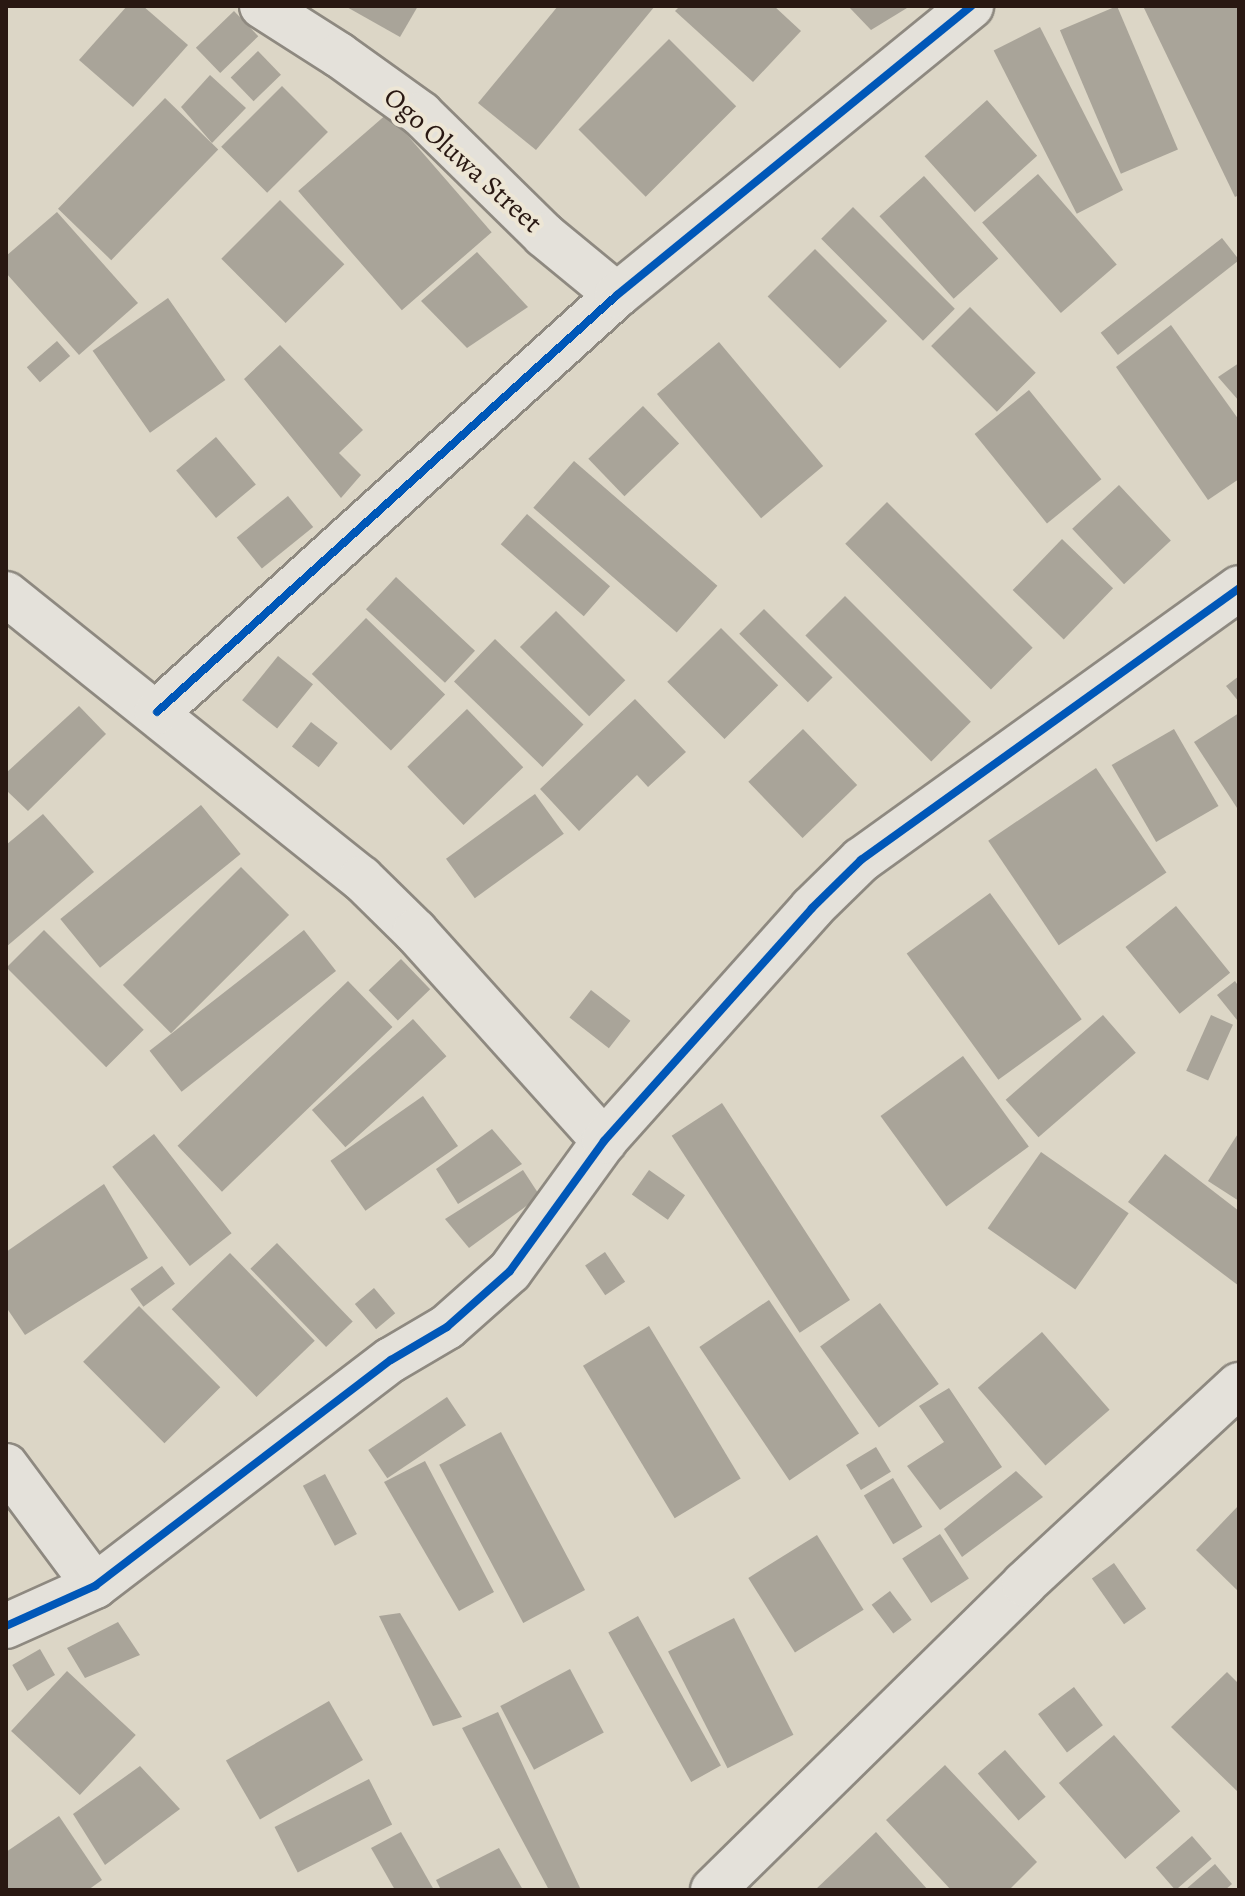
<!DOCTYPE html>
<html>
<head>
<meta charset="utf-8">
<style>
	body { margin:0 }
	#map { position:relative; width:1245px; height:1896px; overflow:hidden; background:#dcd6c6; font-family:Alegreya,serif }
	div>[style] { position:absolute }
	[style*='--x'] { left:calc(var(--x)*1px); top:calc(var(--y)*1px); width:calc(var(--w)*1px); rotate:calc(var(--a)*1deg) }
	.building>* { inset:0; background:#a9a499; transform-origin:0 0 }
	.roads { filter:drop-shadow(2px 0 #8e8980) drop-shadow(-2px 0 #8e8980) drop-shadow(0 2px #8e8980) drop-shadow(0 -2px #8e8980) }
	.minor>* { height:44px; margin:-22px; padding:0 22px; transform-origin:22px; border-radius:22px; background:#e4e1da }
	.cycleway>* { height:8px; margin:-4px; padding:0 4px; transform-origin:4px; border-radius:4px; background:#0057b8 }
	span { translate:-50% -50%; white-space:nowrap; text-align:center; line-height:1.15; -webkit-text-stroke:8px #ede6d5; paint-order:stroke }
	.street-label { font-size:28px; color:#291812 }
	.frame { position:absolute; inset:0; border:8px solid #291812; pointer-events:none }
</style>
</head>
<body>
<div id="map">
	<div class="building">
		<i style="clip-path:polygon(127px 6px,143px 6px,188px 45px,133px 107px,79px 60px)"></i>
		<i style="clip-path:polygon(345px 6px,418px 6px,400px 37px)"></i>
		<i style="clip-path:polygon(558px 6px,655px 6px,536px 150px,478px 103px)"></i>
		<i style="clip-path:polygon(680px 6px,774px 6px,801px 31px,753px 82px,675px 11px)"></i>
		<i style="clip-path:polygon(848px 6px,905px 6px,907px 8px,871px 30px)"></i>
		<i style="left:1117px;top:6px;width:156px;height:62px;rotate:67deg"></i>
		<i style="clip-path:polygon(1143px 6px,1239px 6px,1239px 195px,1235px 197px)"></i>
		<i style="left:234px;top:11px;width:35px;height:53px;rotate:46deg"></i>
		<i style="left:1040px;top:27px;width:183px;height:52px;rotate:63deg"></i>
		<i style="left:669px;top:39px;width:95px;height:128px;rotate:45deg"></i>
		<i style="left:258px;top:51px;width:33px;height:38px;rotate:46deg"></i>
		<i style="clip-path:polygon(210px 75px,246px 108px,212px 143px,181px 107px)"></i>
		<i style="left:282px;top:86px;width:65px;height:86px;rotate:45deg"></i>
		<i style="left:165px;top:98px;width:74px;height:154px;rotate:44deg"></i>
		<i style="left:987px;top:100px;width:75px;height:84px;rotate:48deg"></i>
		<i style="left:388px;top:113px;width:158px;height:119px;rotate:49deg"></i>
		<i style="left:1038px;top:174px;width:120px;height:74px;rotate:49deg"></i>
		<i style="left:924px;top:176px;width:111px;height:60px;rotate:48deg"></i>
		<i style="left:280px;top:200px;width:91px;height:83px;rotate:45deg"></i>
		<i style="left:853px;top:207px;width:144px;height:45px;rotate:45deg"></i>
		<i style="clip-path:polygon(57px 212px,138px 303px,79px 355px,6px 273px,6px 256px)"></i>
		<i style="left:1222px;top:238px;width:28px;height:154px;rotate:52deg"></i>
		<i style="left:815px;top:249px;width:102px;height:67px;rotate:45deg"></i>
		<i style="clip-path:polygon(477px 252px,528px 307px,467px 348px,421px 301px)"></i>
		<i style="left:168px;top:298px;width:100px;height:92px;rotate:55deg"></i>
		<i style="left:970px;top:307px;width:93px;height:55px;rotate:45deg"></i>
		<i style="clip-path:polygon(1171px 325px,1239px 420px,1239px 479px,1208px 500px,1116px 367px)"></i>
		<i style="left:57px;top:341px;width:20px;height:40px;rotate:49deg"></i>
		<i style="left:719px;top:342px;width:162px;height:81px;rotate:50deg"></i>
		<i style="clip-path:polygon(280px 345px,363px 430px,339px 453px,361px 475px,341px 498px,244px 379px)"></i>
		<i style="clip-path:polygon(1239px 363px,1239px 401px,1218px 377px)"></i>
		<i style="left:1029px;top:390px;width:115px;height:70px;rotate:51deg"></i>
		<i style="left:643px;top:406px;width:52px;height:76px;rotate:46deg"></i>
		<i style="left:216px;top:437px;width:62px;height:52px;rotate:50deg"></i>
		<i style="left:574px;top:461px;width:190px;height:62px;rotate:41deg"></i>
		<i style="left:1119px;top:485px;width:76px;height:64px;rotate:47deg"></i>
		<i style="left:288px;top:496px;width:40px;height:66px;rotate:51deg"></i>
		<i style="left:887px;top:502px;width:206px;height:59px;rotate:45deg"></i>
		<i style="left:527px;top:514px;width:110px;height:40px;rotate:41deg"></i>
		<i style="left:1062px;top:539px;width:71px;height:71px;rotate:44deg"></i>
		<i style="left:396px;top:577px;width:108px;height:44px;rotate:43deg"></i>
		<i style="left:845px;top:596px;width:178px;height:56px;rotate:45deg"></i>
		<i style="left:764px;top:609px;width:97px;height:35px;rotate:45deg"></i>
		<i style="left:556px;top:611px;width:98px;height:51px;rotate:45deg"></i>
		<i style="left:366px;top:618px;width:110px;height:78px;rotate:44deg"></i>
		<i style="left:721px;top:628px;width:81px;height:76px;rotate:45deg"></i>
		<i style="left:495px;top:639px;width:123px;height:59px;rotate:44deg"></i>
		<i style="left:278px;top:656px;width:45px;height:57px;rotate:39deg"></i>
		<i style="clip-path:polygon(1239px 676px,1239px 702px,1226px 686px)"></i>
		<i style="clip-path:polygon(635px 699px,686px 752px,648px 787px,637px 775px,579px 831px,540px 789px)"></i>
		<i style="clip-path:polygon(79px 706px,106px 734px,28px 811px,6px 790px,6px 773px)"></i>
		<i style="left:467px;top:709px;width:81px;height:83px;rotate:46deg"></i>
		<i style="clip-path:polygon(1239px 713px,1239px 811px,1194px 742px)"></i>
		<i style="left:311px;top:722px;width:34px;height:31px;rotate:38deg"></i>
		<i style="left:803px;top:729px;width:78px;height:76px;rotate:46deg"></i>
		<i style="left:1174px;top:729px;width:89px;height:72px;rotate:60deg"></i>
		<i style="left:1096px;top:768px;width:126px;height:130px;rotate:56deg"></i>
		<i style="left:535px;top:794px;width:49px;height:110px;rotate:54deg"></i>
		<i style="left:201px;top:805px;width:63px;height:181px;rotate:51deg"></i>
		<i style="clip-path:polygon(43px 814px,94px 872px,6px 947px,6px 845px)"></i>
		<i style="left:241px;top:867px;width:68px;height:167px;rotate:45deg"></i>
		<i style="left:990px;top:893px;width:156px;height:103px;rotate:54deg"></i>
		<i style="left:1176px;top:906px;width:86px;height:65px;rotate:51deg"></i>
		<i style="left:44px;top:930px;width:141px;height:53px;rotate:45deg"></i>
		<i style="left:304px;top:930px;width:52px;height:196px;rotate:52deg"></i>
		<i style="left:401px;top:959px;width:42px;height:45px;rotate:46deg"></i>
		<i style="left:348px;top:981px;width:64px;height:237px;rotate:46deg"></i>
		<i style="clip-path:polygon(1235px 981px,1239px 987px,1237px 1020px,1217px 995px)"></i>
		<i style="left:591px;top:990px;width:50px;height:35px;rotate:38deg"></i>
		<i style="left:1103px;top:1015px;width:50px;height:129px;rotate:49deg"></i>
		<i style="left:1211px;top:1015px;width:24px;height:61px;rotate:24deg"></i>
		<i style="left:413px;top:1019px;width:50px;height:136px;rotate:48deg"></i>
		<i style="left:963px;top:1056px;width:112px;height:102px;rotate:54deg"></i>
		<i style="left:423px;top:1096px;width:61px;height:113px;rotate:55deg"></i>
		<i style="left:722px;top:1103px;width:235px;height:60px;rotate:57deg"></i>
		<i style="clip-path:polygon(492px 1129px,522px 1164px,458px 1204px,436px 1169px)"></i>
		<i style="clip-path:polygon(1239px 1132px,1239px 1201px,1208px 1181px)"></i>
		<i style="left:154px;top:1134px;width:126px;height:53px;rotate:52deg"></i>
		<i style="left:1041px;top:1152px;width:107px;height:93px;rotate:35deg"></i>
		<i style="clip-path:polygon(1165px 1154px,1239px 1211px,1239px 1286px,1128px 1202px)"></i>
		<i style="clip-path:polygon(523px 1170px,540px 1196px,469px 1248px,445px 1219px)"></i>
		<i style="left:649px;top:1170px;width:44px;height:30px;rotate:35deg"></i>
		<i style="clip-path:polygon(104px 1184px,148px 1258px,25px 1335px,6px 1307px,6px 1252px)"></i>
		<i style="left:277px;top:1243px;width:109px;height:37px;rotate:46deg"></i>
		<i style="left:605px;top:1252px;width:36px;height:24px;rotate:56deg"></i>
		<i style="left:230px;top:1253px;width:122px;height:81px;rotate:46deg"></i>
		<i style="left:162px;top:1266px;width:22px;height:39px;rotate:54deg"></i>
		<i style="left:374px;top:1288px;width:33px;height:25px;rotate:50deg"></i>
		<i style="left:769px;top:1300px;width:161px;height:84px;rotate:56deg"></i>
		<i style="left:880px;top:1303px;width:100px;height:74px;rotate:54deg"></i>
		<i style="left:139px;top:1306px;width:115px;height:79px;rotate:45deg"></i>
		<i style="left:649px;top:1326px;width:178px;height:77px;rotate:59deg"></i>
		<i style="left:1042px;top:1332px;width:103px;height:85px;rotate:49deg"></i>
		<i style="clip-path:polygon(949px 1388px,1002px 1467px,940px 1510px,907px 1466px,944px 1442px,919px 1406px)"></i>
		<i style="left:447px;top:1397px;width:34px;height:95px;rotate:56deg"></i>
		<i style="left:501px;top:1432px;width:179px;height:70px;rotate:62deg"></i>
		<i style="left:876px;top:1447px;width:29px;height:35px;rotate:59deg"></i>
		<i style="clip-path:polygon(425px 1461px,494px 1592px,459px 1611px,384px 1482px)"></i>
		<i style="clip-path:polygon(1016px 1471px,1043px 1497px,962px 1557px,944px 1529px)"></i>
		<i style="left:325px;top:1474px;width:68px;height:25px;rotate:62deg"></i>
		<i style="left:893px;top:1478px;width:57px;height:34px;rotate:59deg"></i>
		<i style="clip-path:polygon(1239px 1505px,1239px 1592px,1196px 1550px)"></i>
		<i style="left:940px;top:1534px;width:53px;height:45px;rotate:57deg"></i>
		<i style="left:817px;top:1535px;width:88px;height:81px;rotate:58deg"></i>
		<i style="left:1114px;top:1563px;width:56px;height:27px;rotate:55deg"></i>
		<i style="left:890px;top:1591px;width:36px;height:23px;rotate:53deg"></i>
		<i style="clip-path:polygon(400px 1613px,462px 1717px,433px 1726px,379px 1616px)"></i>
		<i style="left:638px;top:1616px;width:171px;height:34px;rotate:61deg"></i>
		<i style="left:734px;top:1618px;width:131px;height:74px;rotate:63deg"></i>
		<i style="clip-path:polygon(118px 1622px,140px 1655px,85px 1678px,67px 1648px)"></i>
		<i style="left:40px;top:1649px;width:30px;height:32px;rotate:60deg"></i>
		<i style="left:570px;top:1669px;width:72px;height:79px;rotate:62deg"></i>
		<i style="left:67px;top:1671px;width:94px;height:82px;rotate:43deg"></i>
		<i style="clip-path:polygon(1227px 1672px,1239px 1684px,1239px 1793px,1171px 1727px)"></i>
		<i style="left:1074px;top:1687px;width:48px;height:45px;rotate:53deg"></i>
		<i style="left:329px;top:1701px;width:68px;height:119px;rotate:60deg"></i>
		<i style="clip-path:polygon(498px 1712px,580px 1888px,549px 1890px,462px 1728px)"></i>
		<i style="left:1114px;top:1735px;width:101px;height:73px;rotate:49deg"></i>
		<i style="left:1005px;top:1750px;width:62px;height:36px;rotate:49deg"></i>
		<i style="clip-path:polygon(945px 1765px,1037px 1862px,1009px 1890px,951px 1890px,886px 1820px)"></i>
		<i style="clip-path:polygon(140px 1766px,180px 1809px,105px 1865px,73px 1814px)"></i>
		<i style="left:369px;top:1779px;width:51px;height:106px;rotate:63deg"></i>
		<i style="clip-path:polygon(59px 1816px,102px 1880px,88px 1890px,6px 1890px,6px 1852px)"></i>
		<i style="clip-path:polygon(401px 1832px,434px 1890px,395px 1890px,371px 1848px)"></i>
		<i style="clip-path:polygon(876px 1832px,928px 1890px,815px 1890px)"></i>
		<i style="left:1192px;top:1836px;width:30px;height:48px;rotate:49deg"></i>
		<i style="clip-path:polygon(499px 1848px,523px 1890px,441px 1890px,436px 1880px)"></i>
		<i style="clip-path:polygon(1215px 1864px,1232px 1884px,1225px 1890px,1185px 1890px)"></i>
	</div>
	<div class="roads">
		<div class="minor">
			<i style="--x:262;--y:6;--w:91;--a:32.5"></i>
			<i style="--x:339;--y:55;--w:101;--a:35.7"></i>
			<i style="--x:421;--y:114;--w:173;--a:44.5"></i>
			<i style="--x:544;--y:235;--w:94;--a:39.4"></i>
			<i style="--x:6;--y:594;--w:455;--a:38.7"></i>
			<i style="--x:361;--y:878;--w:76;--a:44.5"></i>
			<i style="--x:415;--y:931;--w:283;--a:48"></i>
			<i style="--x:157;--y:712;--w:621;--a:-42.19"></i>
			<i style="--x:617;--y:295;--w:457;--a:-39.2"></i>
			<i style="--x:6;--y:1466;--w:149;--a:53.4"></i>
			<i style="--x:6;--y:1626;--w:98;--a:-24.2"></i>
			<i style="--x:95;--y:1586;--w:372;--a:-37.4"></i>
			<i style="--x:391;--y:1360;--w:65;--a:-30.5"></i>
			<i style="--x:447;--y:1327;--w:84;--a:-41.6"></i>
			<i style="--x:510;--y:1271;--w:160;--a:-54.1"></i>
			<i style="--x:604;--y:1141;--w:312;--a:-48.2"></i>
			<i style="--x:812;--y:908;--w:69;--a:-44.4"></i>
			<i style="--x:861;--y:860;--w:466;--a:-35.7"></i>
			<i style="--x:713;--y:1890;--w:436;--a:-44.5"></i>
			<i style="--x:1024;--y:1584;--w:293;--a:-42.8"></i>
		</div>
	</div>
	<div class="cycleway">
		<i style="--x:157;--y:712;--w:621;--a:-42.19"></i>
		<i style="--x:617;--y:295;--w:457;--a:-39.2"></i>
		<i style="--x:6;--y:1626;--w:98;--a:-24.2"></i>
		<i style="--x:95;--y:1586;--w:372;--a:-37.4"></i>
		<i style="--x:391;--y:1360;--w:65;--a:-30.5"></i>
		<i style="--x:447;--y:1327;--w:84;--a:-41.6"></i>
		<i style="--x:510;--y:1271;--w:160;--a:-54.1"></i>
		<i style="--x:604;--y:1141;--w:312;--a:-48.2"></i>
		<i style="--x:812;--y:908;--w:69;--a:-44.4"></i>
		<i style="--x:861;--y:860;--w:466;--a:-35.7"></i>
	</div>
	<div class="street-label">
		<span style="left:463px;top:160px;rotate:42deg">Ogo Oluwa Street</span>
	</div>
	<div class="frame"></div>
</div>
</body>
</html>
